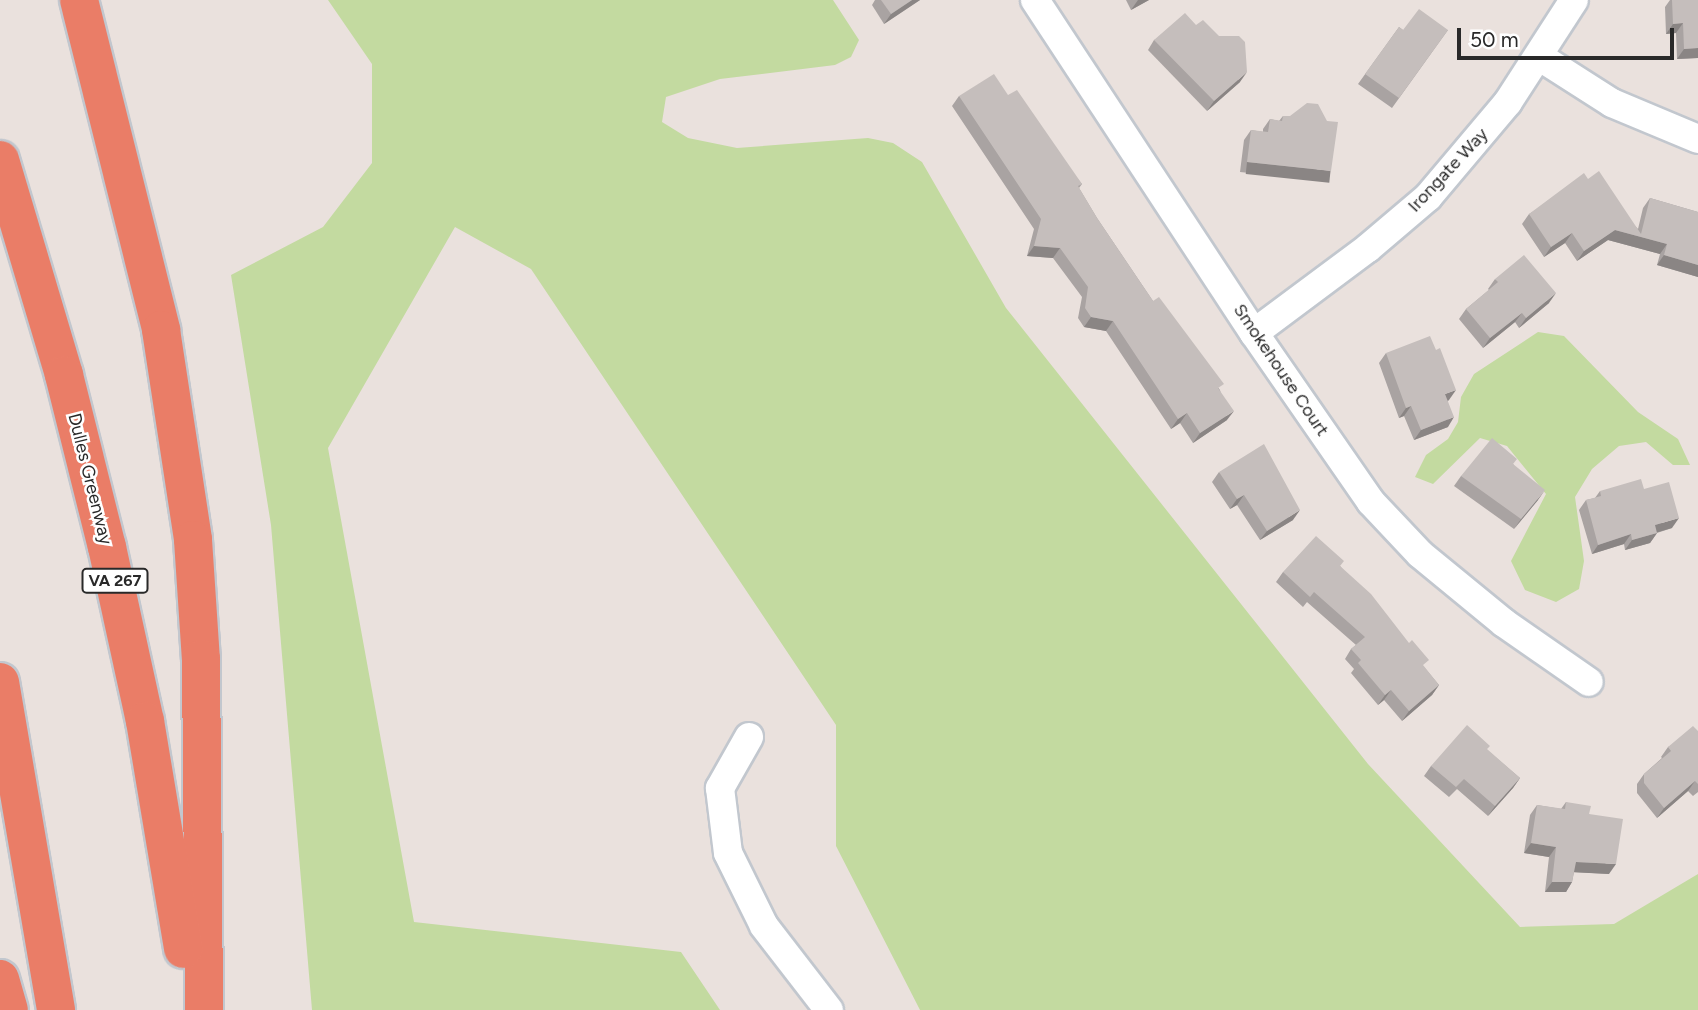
<!DOCTYPE html>
<html>
<head>
<meta charset="utf-8">
<style>
	body { margin:0 }
	#map { position:relative; width:1698px; height:1010px; overflow:hidden; background:#eae1dd; font-family:Figtree,sans-serif }
	div>[style] { position:absolute }
	[style*='--x'] { left:calc(var(--x)*1px); top:calc(var(--y)*1px); width:calc(var(--w)*1px); rotate:calc(var(--a)*1deg) }
	.green>* { inset:0; background:#c3daa0 }
	.roads { filter:drop-shadow(2px 0 #c2c7ce) drop-shadow(-2px 0 #c2c7ce) drop-shadow(0 2px #c2c7ce) drop-shadow(0 -2px #c2c7ce) }
	.street>* { height:28px; margin:-14px; padding:0 14px; transform-origin:14px; border-radius:14px; background:#fff }
	.highway>* { height:38px; margin:-19px; padding:0 19px; transform-origin:19px; border-radius:19px; background:#ea7d67 }
	.wall>* { inset:0; background:#a9a3a2 }
	.shaded-wall>* { inset:0; background:#8a8584; transform-origin:0 0 }
	.building>* { inset:0; background:#c5bebc }
	span { translate:-50% -50%; white-space:nowrap; text-align:center; line-height:1.15; -webkit-text-stroke:5px #fff; paint-order:stroke }
	.shield-label span { padding:2px 5px; background:#fff; border:2px solid; border-radius:5px; -webkit-text-stroke-width:0 }
	.shield-label { font-size:16px; color:#292929; font-weight:700 }
	.street-label { font-size:18px; color:#292929 }
	.scale { position:absolute; left:1457px; top:28px; width:217px; height:32px; box-sizing:border-box; border:4px solid #292929; border-top:0; padding-left:9px; font-size:21px; line-height:24px; white-space:nowrap; color:#292929; -webkit-text-stroke:5px #fff; paint-order:stroke }
</style>
</head>
<body>
<div id="map">
	<div class="green">
		<i style="clip-path:polygon(328px 0,833px 0,859px 40px,851px 57px,835px 65px,720px 79px,666px 97px,662px 122px,688px 138px,737px 148px,868px 138px,893px 143px,922px 162px,1006px 308px,1368px 764px,1520px 927px,1614px 924px,1698px 874px,1698px 1010px,920px 1010px,836px 846px,836px 725px,531px 269px,455px 227px,328px 448px,414px 922px,681px 952px,720px 1010px,312px 1010px,271px 525px,231px 275px,323px 227px,372px 163px,372px 64px)"></i>
		<i style="clip-path:polygon(1538px 332px,1564px 336px,1638px 412px,1678px 439px,1690px 465px,1673px 465px,1646px 442px,1619px 446px,1592px 469px,1575px 497px,1584px 561px,1579px 589px,1556px 602px,1525px 590px,1511px 561px,1546px 494px,1507px 446px,1480px 438px,1433px 484px,1415px 477px,1426px 455px,1448px 439px,1458px 422px,1461px 397px,1474px 374px)"></i>
	</div>
	<div class="roads">
		<div class="street">
			<i style="--x:1035;--y:0;--w:399;--a:56.7"></i>
			<i style="--x:1254;--y:333;--w:206;--a:55.3"></i>
			<i style="--x:1371;--y:502;--w:71;--a:46.7"></i>
			<i style="--x:1420;--y:554;--w:109;--a:39.4"></i>
			<i style="--x:1504;--y:623;--w:103;--a:34.8"></i>
			<i style="--x:1540;--y:57;--w:85;--a:32.6"></i>
			<i style="--x:1612;--y:103;--w:93;--a:22.7"></i>
			<i style="--x:1254;--y:333;--w:142;--a:-36.7"></i>
			<i style="--x:1368;--y:248;--w:79;--a:-40.4"></i>
			<i style="--x:1428;--y:197;--w:124;--a:-49.9"></i>
			<i style="--x:1508;--y:102;--w:121;--a:-57.1"></i>
			<i style="--x:749;--y:737;--w:59;--a:119.6"></i>
			<i style="--x:720;--y:788;--w:65;--a:83"></i>
			<i style="--x:728;--y:853;--w:81;--a:63.7"></i>
			<i style="--x:764;--y:926;--w:106;--a:52.3"></i>
		</div>
		<div class="highway">
			<i style="--x:79;--y:0;--w:340;--a:76"></i>
			<i style="--x:161;--y:330;--w:212;--a:81.3"></i>
			<i style="--x:193;--y:540;--w:119;--a:86.2"></i>
			<i style="--x:201;--y:659;--w:351;--a:89.5"></i>
			<i style="--x:0;--y:160;--w:224;--a:73.4"></i>
			<i style="--x:64;--y:375;--w:177;--a:76"></i>
			<i style="--x:107;--y:547;--w:178;--a:77.7"></i>
			<i style="--x:145;--y:721;--w:231;--a:80.5"></i>
			<i style="--x:0;--y:682;--w:333;--a:80.3"></i>
			<i style="--x:0;--y:979;--w:32;--a:74"></i>
		</div>
	</div>
	<div class="wall">
		<i style="clip-path:polygon(875px 0,920px 0,884px 24px,872px 5px)"></i>
		<i style="clip-path:polygon(1126px 0,1149px 0,1131px 10px)"></i>
		<i style="clip-path:polygon(1670px 0,1698px 0,1698px 58px,1677px 59px,1676px 33px,1666px 34px,1665px 7px)"></i>
		<i style="clip-path:polygon(1196px 25px,1240px 82px,1207px 111px,1148px 50px,1154px 40px)"></i>
		<i style="clip-path:polygon(1399px 27px,1403px 30px,1448px 30px,1392px 108px,1358px 84px)"></i>
		<i style="clip-path:polygon(1008px 95px,1082px 184px,1079px 188px,1097px 218px,1153px 301px,1220px 390px,1227px 420px,1193px 443px,1180px 423px,1171px 429px,1106px 331px,1084px 327px,1078px 318px,1082px 297px,1053px 258px,1027px 256px,1034px 229px,952px 106px,959px 96px)"></i>
		<i style="clip-path:polygon(1283px 116px,1324px 181px,1240px 172px,1244px 140px,1251px 130px,1263px 132px,1263px 129px,1270px 119px,1279px 121px)"></i>
		<i style="clip-path:polygon(1588px 179px,1638px 229px,1643px 208px,1650px 198px,1698px 212px,1698px 277px,1657px 265px,1660px 254px,1608px 240px,1577px 261px,1565px 243px,1544px 257px,1522px 224px,1529px 214px)"></i>
		<i style="clip-path:polygon(1495px 279px,1549px 303px,1519px 328px,1515px 322px,1483px 348px,1459px 319px,1466px 309px,1489px 290px,1488px 289px)"></i>
		<i style="clip-path:polygon(1386px 353px,1449px 400px,1448px 401px,1448px 427px,1414px 440px,1404px 416px,1399px 418px,1379px 363px)"></i>
		<i style="clip-path:polygon(1513px 464px,1538px 500px,1514px 529px,1454px 486px,1461px 476px)"></i>
		<i style="clip-path:polygon(1219px 472px,1293px 520px,1260px 540px,1237px 505px,1230px 509px,1212px 482px)"></i>
		<i style="clip-path:polygon(1600px 491px,1672px 528px,1657px 533px,1650px 543px,1625px 550px,1624px 544px,1592px 554px,1579px 510px,1586px 500px,1595px 498px)"></i>
		<i style="clip-path:polygon(1340px 566px,1439px 685px,1432px 695px,1402px 721px,1384px 700px,1378px 705px,1351px 673px,1354px 669px,1345px 659px,1351px 649px,1356px 645px,1307px 602px,1303px 607px,1276px 582px,1283px 572px)"></i>
		<i style="clip-path:polygon(1698px 731px,1698px 792px,1693px 796px,1688px 791px,1657px 818px,1637px 793px,1637px 784px,1644px 774px,1662px 758px,1661px 757px,1668px 747px)"></i>
		<i style="clip-path:polygon(1487px 750px,1520px 778px,1513px 788px,1488px 816px,1457px 789px,1449px 797px,1424px 776px,1431px 766px)"></i>
		<i style="clip-path:polygon(1566px 802px,1589px 814px,1609px 874px,1574px 872px,1572px 882px,1566px 892px,1545px 892px,1549px 857px,1524px 853px,1530px 815px,1537px 805px,1561px 809px)"></i>
	</div>
	<div class="shaded-wall">
		<i style="clip-path:polygon(912px 0,920px 0,884px 24px,891px 14px)"></i>
		<i style="clip-path:polygon(1138px 0,1149px 0,1131px 10px)"></i>
		<i style="clip-path:polygon(1683px 23px,1676px 33px,1666px 34px,1673px 24px)"></i>
		<i style="clip-path:polygon(1698px 48px,1698px 58px,1677px 59px,1684px 49px)"></i>
		<i style="clip-path:polygon(1247px 72px,1240px 82px,1207px 111px,1214px 101px)"></i>
		<i style="left:1247px;top:162px;width:84px;height:12px;rotate:6deg"></i>
		<i style="clip-path:polygon(1615px 230px,1667px 244px,1660px 254px,1608px 240px,1577px 261px,1584px 251px)"></i>
		<i style="clip-path:polygon(1572px 233px,1565px 243px,1544px 257px,1551px 247px)"></i>
		<i style="clip-path:polygon(1034px 246px,1060px 248px,1053px 258px,1027px 256px)"></i>
		<i style="clip-path:polygon(1664px 255px,1698px 265px,1698px 277px,1657px 265px)"></i>
		<i style="clip-path:polygon(1556px 293px,1549px 303px,1519px 328px,1526px 318px)"></i>
		<i style="clip-path:polygon(1522px 313px,1515px 322px,1483px 348px,1490px 338px)"></i>
		<i style="clip-path:polygon(1091px 317px,1113px 321px,1106px 331px,1084px 327px)"></i>
		<i style="clip-path:polygon(1456px 390px,1449px 400px,1439px 404px,1445px 394px)"></i>
		<i style="clip-path:polygon(1411px 406px,1404px 416px,1399px 418px,1406px 408px)"></i>
		<i style="clip-path:polygon(1234px 411px,1227px 420px,1193px 443px,1200px 433px)"></i>
		<i style="clip-path:polygon(1187px 413px,1180px 423px,1171px 429px,1178px 419px)"></i>
		<i style="clip-path:polygon(1454px 417px,1448px 427px,1414px 440px,1421px 430px)"></i>
		<i style="clip-path:polygon(1545px 490px,1538px 500px,1514px 529px,1521px 519px)"></i>
		<i style="clip-path:polygon(1244px 495px,1237px 505px,1230px 509px,1237px 499px)"></i>
		<i style="clip-path:polygon(1300px 510px,1293px 520px,1260px 540px,1267px 531px)"></i>
		<i style="clip-path:polygon(1679px 518px,1672px 528px,1648px 535px,1655px 525px)"></i>
		<i style="clip-path:polygon(1657px 533px,1650px 543px,1625px 550px,1632px 540px)"></i>
		<i style="clip-path:polygon(1631px 534px,1624px 544px,1592px 554px,1598px 545px)"></i>
		<i style="clip-path:polygon(1439px 685px,1432px 695px,1402px 721px,1409px 711px)"></i>
		<i style="clip-path:polygon(1391px 690px,1384px 700px,1378px 705px,1385px 695px)"></i>
		<i style="clip-path:polygon(1520px 778px,1513px 788px,1488px 816px,1495px 806px)"></i>
		<i style="clip-path:polygon(1695px 781px,1688px 791px,1657px 818px,1664px 808px)"></i>
		<i style="clip-path:polygon(1531px 843px,1556px 847px,1549px 857px,1524px 853px)"></i>
		<i style="clip-path:polygon(1576px 862px,1616px 864px,1609px 874px,1569px 872px)"></i>
		<i style="clip-path:polygon(1552px 882px,1572px 882px,1566px 892px,1545px 892px)"></i>
	</div>
	<div class="building">
		<i style="clip-path:polygon(881px 0,912px 0,891px 14px)"></i>
		<i style="clip-path:polygon(1672px 0,1698px 0,1698px 48px,1684px 49px,1683px 23px,1673px 24px)"></i>
		<i style="clip-path:polygon(1419px 9px,1448px 30px,1399px 98px,1365px 74px,1399px 27px,1403px 30px)"></i>
		<i style="clip-path:polygon(1185px 13px,1196px 25px,1203px 20px,1219px 36px,1239px 36px,1245px 42px,1247px 72px,1214px 101px,1154px 40px)"></i>
		<i style="clip-path:polygon(994px 74px,1008px 95px,1017px 90px,1082px 184px,1078px 186px,1097px 218px,1153px 301px,1159px 297px,1224px 384px,1218px 388px,1234px 411px,1200px 433px,1187px 413px,1178px 419px,1113px 321px,1091px 317px,1085px 308px,1088px 287px,1060px 248px,1034px 246px,1041px 219px,959px 96px)"></i>
		<i style="clip-path:polygon(1307px 103px,1318px 104px,1327px 121px,1338px 122px,1331px 171px,1247px 162px,1251px 130px,1268px 132px,1270px 119px,1282px 121px,1283px 116px,1290px 116px)"></i>
		<i style="clip-path:polygon(1599px 171px,1641px 234px,1650px 198px,1698px 212px,1698px 265px,1664px 255px,1667px 244px,1615px 230px,1584px 251px,1572px 233px,1551px 247px,1529px 214px,1584px 173px,1588px 179px)"></i>
		<i style="clip-path:polygon(1524px 255px,1556px 293px,1526px 318px,1522px 313px,1490px 338px,1466px 309px,1498px 282px,1495px 279px)"></i>
		<i style="clip-path:polygon(1430px 336px,1436px 350px,1440px 348px,1456px 390px,1445px 394px,1454px 417px,1421px 430px,1411px 406px,1406px 408px,1386px 353px)"></i>
		<i style="clip-path:polygon(1492px 438px,1517px 459px,1513px 464px,1545px 490px,1521px 519px,1461px 476px)"></i>
		<i style="clip-path:polygon(1264px 444px,1300px 510px,1267px 531px,1244px 495px,1237px 499px,1219px 472px)"></i>
		<i style="clip-path:polygon(1641px 479px,1644px 489px,1669px 482px,1679px 518px,1655px 525px,1657px 533px,1632px 540px,1631px 534px,1598px 545px,1586px 500px,1601px 496px,1600px 491px)"></i>
		<i style="clip-path:polygon(1316px 536px,1344px 561px,1340px 566px,1371px 594px,1409px 643px,1412px 640px,1429px 660px,1423px 665px,1439px 685px,1409px 711px,1391px 690px,1385px 695px,1358px 663px,1361px 660px,1351px 649px,1365px 637px,1314px 592px,1310px 597px,1283px 572px)"></i>
		<i style="clip-path:polygon(1467px 725px,1490px 746px,1487px 749px,1520px 778px,1495px 806px,1464px 779px,1456px 787px,1431px 766px)"></i>
		<i style="clip-path:polygon(1693px 726px,1698px 731px,1698px 784px,1695px 781px,1664px 808px,1644px 783px,1644px 774px,1671px 751px,1668px 747px)"></i>
		<i style="clip-path:polygon(1566px 802px,1591px 806px,1589px 814px,1623px 819px,1616px 864px,1576px 862px,1572px 882px,1552px 882px,1556px 847px,1531px 843px,1537px 805px,1565px 809px)"></i>
	</div>
	<div class="shield-label">
		<span style="left:115px;top:581px">VA 267</span>
	</div>
	<div class="street-label">
		<span style="left:1448px;top:170px;rotate:-47deg">Irongate Way</span>
		<span style="left:1281px;top:370px;rotate:56deg">Smokehouse Court</span>
		<span style="left:90px;top:479px;rotate:76deg">Dulles Greenway</span>
	</div>
	<div class="scale">50 m</div>
</div>
</body>
</html>
